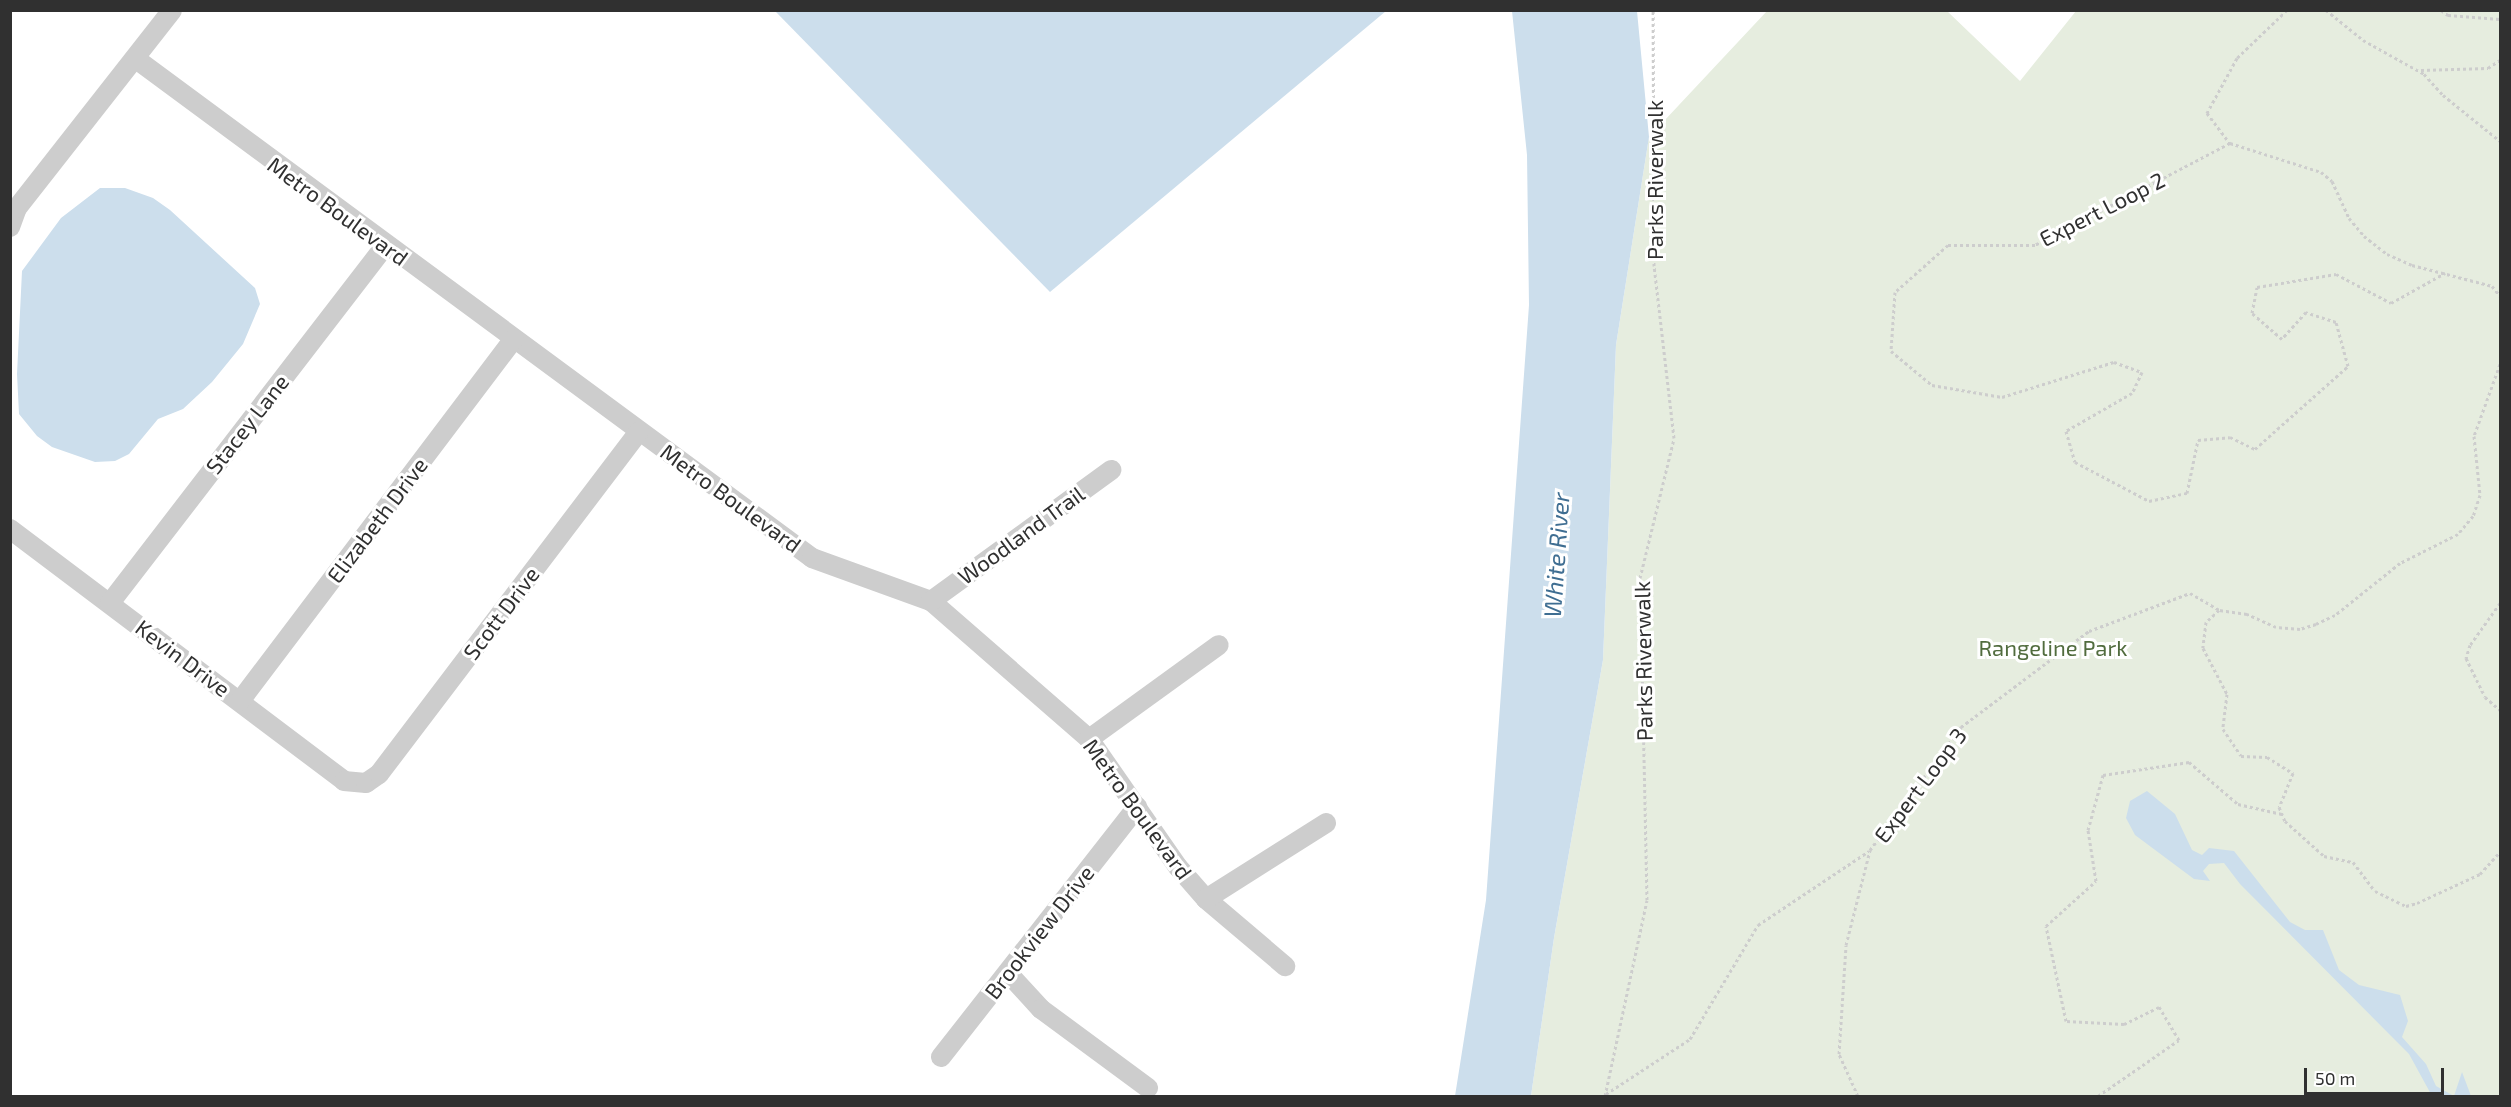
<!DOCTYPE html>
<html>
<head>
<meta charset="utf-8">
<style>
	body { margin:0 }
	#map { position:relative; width:2511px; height:1107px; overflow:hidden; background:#fff; font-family:"Exo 2",sans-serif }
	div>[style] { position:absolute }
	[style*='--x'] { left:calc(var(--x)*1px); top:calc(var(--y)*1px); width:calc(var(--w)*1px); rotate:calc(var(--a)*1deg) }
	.green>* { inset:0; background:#e6eddf }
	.water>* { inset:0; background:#ccdeec }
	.path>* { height:3px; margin-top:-1.5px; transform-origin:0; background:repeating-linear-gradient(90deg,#cdcdcd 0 3px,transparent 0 6px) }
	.street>* { height:20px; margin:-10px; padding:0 10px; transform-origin:10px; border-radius:10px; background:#cdcdcd }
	span { translate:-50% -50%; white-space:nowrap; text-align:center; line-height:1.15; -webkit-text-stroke:6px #fff; paint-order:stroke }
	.street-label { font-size:22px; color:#303030 }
	.park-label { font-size:22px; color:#516c3e }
	.water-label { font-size:24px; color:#3f6e92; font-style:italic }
	.frame { position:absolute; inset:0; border:12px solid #303030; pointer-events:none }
	.scale { position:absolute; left:2304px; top:1068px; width:140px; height:27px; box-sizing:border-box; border:3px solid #303030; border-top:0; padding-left:8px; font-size:18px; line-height:21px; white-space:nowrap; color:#303030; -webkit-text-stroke:4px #fff; paint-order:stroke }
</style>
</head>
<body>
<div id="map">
	<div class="green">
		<i style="clip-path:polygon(1767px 11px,1947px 11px,2020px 81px,2076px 11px,2500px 11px,2500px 1096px,1531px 1096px,1554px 938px,1603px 660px,1616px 345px,1649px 137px)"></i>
	</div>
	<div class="water">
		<i style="clip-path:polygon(775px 11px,1386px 11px,1050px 292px)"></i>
		<i style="clip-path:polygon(1512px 11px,1637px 11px,1649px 137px,1616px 345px,1603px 660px,1554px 938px,1531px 1096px,1455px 1096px,1486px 900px,1529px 305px,1527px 155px)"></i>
		<i style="clip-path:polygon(100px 188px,125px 188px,153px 198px,170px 210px,255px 288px,260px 304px,243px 344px,212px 382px,183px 409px,158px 419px,129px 454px,115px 461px,95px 462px,52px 447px,37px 436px,19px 414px,17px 374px,22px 271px,61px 218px)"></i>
		<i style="clip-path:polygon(2147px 791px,2175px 814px,2192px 850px,2202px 855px,2209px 848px,2234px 851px,2290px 922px,2305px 930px,2323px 930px,2339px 970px,2359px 985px,2400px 995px,2408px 1021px,2402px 1037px,2426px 1064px,2436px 1086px,2454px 1096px,2462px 1072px,2471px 1096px,2432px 1096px,2409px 1054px,2240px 884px,2224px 863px,2209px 864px,2203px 871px,2210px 881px,2194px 879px,2135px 835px,2126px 818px,2130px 801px)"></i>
	</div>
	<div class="path">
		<i style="--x:2287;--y:10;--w:69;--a:136.2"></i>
		<i style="--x:2237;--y:58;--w:63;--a:118.6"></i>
		<i style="--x:2207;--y:113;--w:38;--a:53"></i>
		<i style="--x:2230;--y:143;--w:96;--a:17.7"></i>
		<i style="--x:2321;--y:172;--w:14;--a:39"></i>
		<i style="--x:2332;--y:181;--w:41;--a:65.3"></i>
		<i style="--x:2349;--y:218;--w:23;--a:50"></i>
		<i style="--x:2364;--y:236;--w:29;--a:38"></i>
		<i style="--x:2387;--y:254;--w:27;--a:24"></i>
		<i style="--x:2412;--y:265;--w:83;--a:14.7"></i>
		<i style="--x:2492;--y:286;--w:13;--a:51"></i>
		<i style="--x:2326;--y:10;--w:48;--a:39"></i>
		<i style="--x:2363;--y:40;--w:70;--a:29.1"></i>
		<i style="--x:2424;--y:74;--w:28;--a:48"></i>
		<i style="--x:2443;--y:95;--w:73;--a:38.9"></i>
		<i style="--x:2441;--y:10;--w:9;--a:36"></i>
		<i style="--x:2448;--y:15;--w:52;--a:4.4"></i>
		<i style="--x:2421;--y:70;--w:67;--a:-1.7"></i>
		<i style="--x:2488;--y:68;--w:14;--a:-34"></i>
		<i style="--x:2230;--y:143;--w:220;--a:152.4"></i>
		<i style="--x:2035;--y:245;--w:87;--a:180"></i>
		<i style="--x:1948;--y:245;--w:71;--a:138.4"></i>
		<i style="--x:1895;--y:292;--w:59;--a:93.9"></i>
		<i style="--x:1891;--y:351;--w:53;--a:39.7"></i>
		<i style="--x:1932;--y:385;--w:71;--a:9.7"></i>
		<i style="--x:2002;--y:397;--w:117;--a:-17.4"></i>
		<i style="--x:2114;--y:362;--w:30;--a:20"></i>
		<i style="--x:2142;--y:372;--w:23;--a:115"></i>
		<i style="--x:2132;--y:393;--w:76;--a:150.1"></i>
		<i style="--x:2066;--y:431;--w:32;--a:74"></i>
		<i style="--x:2075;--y:462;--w:84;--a:27.8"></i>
		<i style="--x:2149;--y:501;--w:39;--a:-12"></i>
		<i style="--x:2187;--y:493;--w:54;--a:-78.3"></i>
		<i style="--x:2198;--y:440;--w:32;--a:-5"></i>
		<i style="--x:2230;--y:437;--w:28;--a:26"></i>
		<i style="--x:2255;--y:449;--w:125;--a:-41.7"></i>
		<i style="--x:2348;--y:366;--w:46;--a:-105.3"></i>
		<i style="--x:2336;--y:322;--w:32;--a:-162"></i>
		<i style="--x:2306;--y:312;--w:36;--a:132"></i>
		<i style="--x:2282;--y:339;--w:40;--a:-139"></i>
		<i style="--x:2252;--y:313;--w:26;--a:-79"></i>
		<i style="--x:2257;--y:287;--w:80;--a:-9.3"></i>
		<i style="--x:2336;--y:274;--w:62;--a:27.8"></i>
		<i style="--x:2391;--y:303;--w:62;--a:-29.1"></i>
		<i style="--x:2500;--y:364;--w:77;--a:109.9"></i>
		<i style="--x:2474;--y:436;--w:59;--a:84.2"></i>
		<i style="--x:2480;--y:495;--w:22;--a:108"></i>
		<i style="--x:2473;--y:516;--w:23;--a:130"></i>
		<i style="--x:2458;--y:534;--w:65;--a:153.4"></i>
		<i style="--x:2400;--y:563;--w:83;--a:141.3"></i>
		<i style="--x:2335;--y:615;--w:21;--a:155"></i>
		<i style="--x:2316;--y:624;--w:17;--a:163"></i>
		<i style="--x:2300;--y:629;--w:24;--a:-175"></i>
		<i style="--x:2276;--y:627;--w:32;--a:-156"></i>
		<i style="--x:2247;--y:614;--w:28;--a:-172"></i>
		<i style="--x:2219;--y:610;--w:18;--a:137"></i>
		<i style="--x:2206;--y:622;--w:26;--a:97"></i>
		<i style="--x:2203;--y:648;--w:52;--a:62.4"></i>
		<i style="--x:2227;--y:694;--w:35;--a:97"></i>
		<i style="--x:2223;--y:729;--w:32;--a:56"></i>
		<i style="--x:2241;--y:756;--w:26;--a:2"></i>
		<i style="--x:2267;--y:757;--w:31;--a:32"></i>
		<i style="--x:2293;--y:773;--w:37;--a:112"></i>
		<i style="--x:2279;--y:807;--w:15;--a:67"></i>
		<i style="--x:2285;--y:821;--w:52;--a:41.9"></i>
		<i style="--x:2324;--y:856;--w:30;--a:12"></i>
		<i style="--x:2353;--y:862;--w:36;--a:53"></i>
		<i style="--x:2375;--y:891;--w:34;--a:26"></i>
		<i style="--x:2406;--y:906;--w:11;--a:-15"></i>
		<i style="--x:2417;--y:903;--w:69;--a:-24.7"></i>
		<i style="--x:2480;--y:874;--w:30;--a:-48"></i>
		<i style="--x:2500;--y:603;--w:52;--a:125.5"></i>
		<i style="--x:2470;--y:645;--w:14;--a:107"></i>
		<i style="--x:2466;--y:658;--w:43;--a:64"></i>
		<i style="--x:2485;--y:697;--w:20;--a:41"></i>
		<i style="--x:1606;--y:1094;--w:100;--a:-33.2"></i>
		<i style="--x:1690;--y:1039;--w:133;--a:-59.2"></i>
		<i style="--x:1758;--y:925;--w:133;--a:-33.7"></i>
		<i style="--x:1605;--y:1096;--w:200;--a:-77.9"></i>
		<i style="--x:1647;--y:900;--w:322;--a:-91.2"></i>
		<i style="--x:1640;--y:578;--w:144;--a:-76.3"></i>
		<i style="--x:1674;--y:438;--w:173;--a:-96.6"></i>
		<i style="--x:1654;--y:266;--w:256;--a:-90.2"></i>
		<i style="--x:1858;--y:1096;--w:46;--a:-114.3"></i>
		<i style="--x:1839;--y:1054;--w:109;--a:-86.3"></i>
		<i style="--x:1846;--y:945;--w:98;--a:-75.8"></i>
		<i style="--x:1870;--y:850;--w:153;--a:-53.5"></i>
		<i style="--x:1961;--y:727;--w:160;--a:-36.9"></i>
		<i style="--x:2089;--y:631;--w:108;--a:-20.6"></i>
		<i style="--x:2190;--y:593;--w:34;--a:30"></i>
		<i style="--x:2098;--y:1096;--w:98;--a:-34.7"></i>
		<i style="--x:2179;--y:1040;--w:39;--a:-121"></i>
		<i style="--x:2159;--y:1007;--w:39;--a:154"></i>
		<i style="--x:2124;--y:1024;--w:58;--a:-177"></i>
		<i style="--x:2066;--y:1021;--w:97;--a:-101.9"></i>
		<i style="--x:2046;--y:926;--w:67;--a:-42"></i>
		<i style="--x:2096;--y:881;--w:52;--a:-98.9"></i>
		<i style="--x:2088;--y:830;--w:57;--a:-74.7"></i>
		<i style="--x:2103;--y:775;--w:87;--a:-8.6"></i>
		<i style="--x:2189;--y:762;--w:65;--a:40.6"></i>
		<i style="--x:2238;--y:804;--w:45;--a:12.8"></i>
	</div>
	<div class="street">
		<i style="--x:136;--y:59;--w:840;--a:36.43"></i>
		<i style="--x:812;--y:558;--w:127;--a:19.9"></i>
		<i style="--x:931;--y:601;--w:210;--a:41.1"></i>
		<i style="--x:1089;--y:739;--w:156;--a:55.2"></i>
		<i style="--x:1178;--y:867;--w:43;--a:48.8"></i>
		<i style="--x:1206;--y:899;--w:104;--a:40.3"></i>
		<i style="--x:10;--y:227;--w:20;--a:-70"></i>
		<i style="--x:17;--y:208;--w:251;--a:-51.9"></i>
		<i style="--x:10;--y:529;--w:418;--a:37"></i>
		<i style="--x:344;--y:781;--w:22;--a:5"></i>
		<i style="--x:366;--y:783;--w:16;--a:-35"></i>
		<i style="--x:379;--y:774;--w:430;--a:-52.8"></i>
		<i style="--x:931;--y:601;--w:223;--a:-36"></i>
		<i style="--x:110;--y:603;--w:451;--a:-52.4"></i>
		<i style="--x:240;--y:701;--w:454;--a:-52.9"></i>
		<i style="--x:1089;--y:739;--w:160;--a:-35.9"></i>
		<i style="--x:1206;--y:899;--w:142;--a:-32.3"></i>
		<i style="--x:1008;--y:973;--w:49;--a:47.5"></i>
		<i style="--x:1041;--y:1009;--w:133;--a:36.4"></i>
		<i style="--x:941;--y:1057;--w:318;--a:-51.9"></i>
	</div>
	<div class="street-label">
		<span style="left:1655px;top:180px;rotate:-90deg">Parks Riverwalk</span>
		<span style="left:2102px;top:209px;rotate:-27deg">Expert Loop 2</span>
		<span style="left:338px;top:211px;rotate:36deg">Metro Boulevard</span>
		<span style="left:247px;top:424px;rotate:-52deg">Stacey Lane</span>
		<span style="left:731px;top:498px;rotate:36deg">Metro Boulevard</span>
		<span style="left:377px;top:520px;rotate:-53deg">Elizabeth Drive</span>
		<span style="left:1021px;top:535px;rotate:-36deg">Woodland Trail</span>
		<span style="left:501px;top:613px;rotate:-53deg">Scott Drive</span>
		<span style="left:183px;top:658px;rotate:37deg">Kevin Drive</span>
		<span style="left:1643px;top:661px;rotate:-91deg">Parks Riverwalk</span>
		<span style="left:1920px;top:785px;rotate:-53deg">Expert Loop 3</span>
		<span style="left:1138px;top:809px;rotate:54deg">Metro Boulevard</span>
		<span style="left:1039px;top:932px;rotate:-52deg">Brookview Drive</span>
	</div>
	<div class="park-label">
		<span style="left:2053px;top:648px">Rangeline Park</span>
	</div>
	<div class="water-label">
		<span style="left:1556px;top:555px;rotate:-86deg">White River</span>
	</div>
	<div class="frame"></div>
	<div class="scale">50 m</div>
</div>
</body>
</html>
